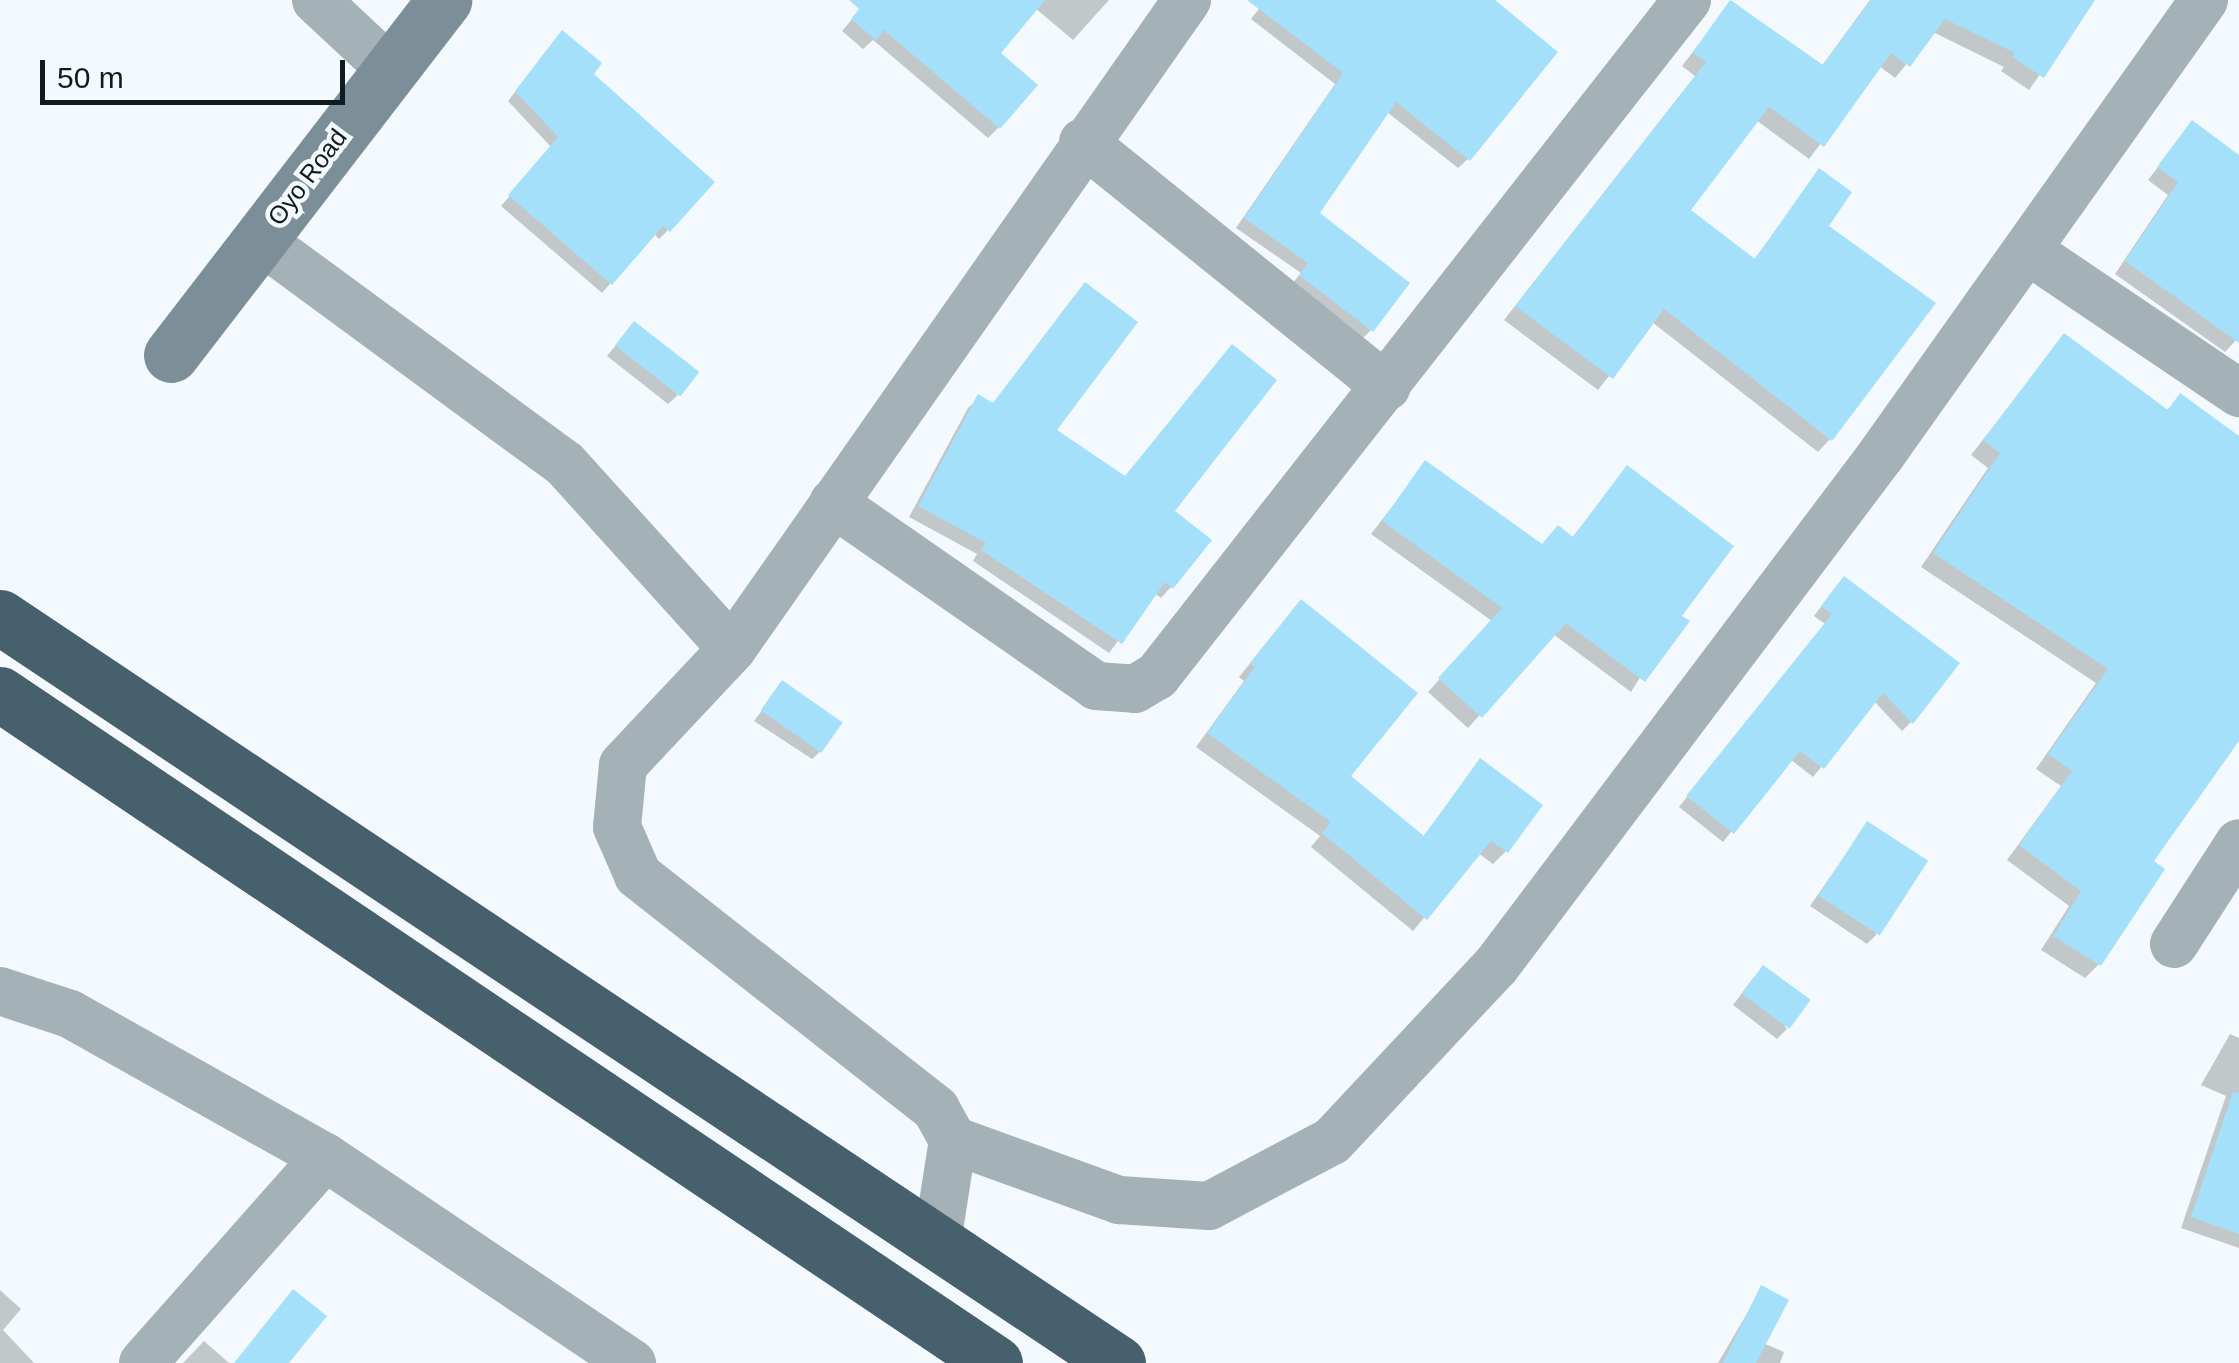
<!DOCTYPE html>
<html>
<head>
<meta charset="utf-8">
<style>
	body { margin:0 }
	#map { position:relative; width:2239px; height:1363px; overflow:hidden; background:#f3f9fc; font-family:Arial,sans-serif }
	div>[style] { position:absolute }
	[style*='--x'] { left:calc(var(--x)*1px); top:calc(var(--y)*1px); width:calc(var(--w)*1px); rotate:calc(var(--a)*1deg) }
	.shadow>* { inset:0; background:#0003 }
	.building>* { inset:0; background:#a5e0fb; transform-origin:0 0 }
	.street>* { height:48px; margin:-24px; padding:0 24px; transform-origin:24px; border-radius:24px; background:#a4b1b7 }
	.secondary>* { height:55px; margin:-27.5px; padding:0 27.5px; transform-origin:27.5px; border-radius:27.5px; background:#7c8f98 }
	.highway>* { height:55px; margin:-27.5px; padding:0 27.5px; transform-origin:27.5px; border-radius:27.5px; background:#46616d }
	span { translate:-50% -50%; white-space:nowrap; text-align:center; line-height:1.15; -webkit-text-stroke:9px #f3f9fc; paint-order:stroke }
	.street-label { font-size:25px; color:#101b20 }
	.scale { position:absolute; left:40px; top:60px; width:305px; height:45px; box-sizing:border-box; border:5px solid #101b20; border-top:0; padding-left:12px; font-size:30px; line-height:35px; white-space:nowrap; color:#101b20; -webkit-text-stroke:8px #f3f9fc; paint-order:stroke }
</style>
</head>
<body>
<div id="map">
	<div class="shadow">
		<i style="clip-path:polygon(861px 0,1109px 0,1073px 40px,1035px 8px,998px 53px,998px 128px,988px 138px,873px 40px,863px 49px,842px 31px,865px 4px)"></i>
		<i style="clip-path:polygon(1266px 0,1494px 0,1468px 159px,1458px 168px,1387px 112px,1317px 214px,1371px 330px,1362px 339px,1291px 285px,1301px 273px,1236px 228px,1335px 84px,1251px 19px)"></i>
		<i style="clip-path:polygon(1870px 0,2092px 0,2029px 90px,2001px 71px,2004px 67px,1933px 32px,1895px 78px,1879px 66px,1809px 159px,1756px 120px,1688px 211px,1753px 261px,1819px 172px,1830px 439px,1818px 452px,1652px 322px,1598px 390px,1504px 320px,1695px 76px,1682px 66px,1732px 1px,1821px 67px)"></i>
		<i style="clip-path:polygon(554px 42px,591px 74px,668px 230px,659px 239px,654px 234px,602px 293px,501px 206px,551px 147px,508px 101px)"></i>
		<i style="clip-path:polygon(2192px 123px,2239px 158px,2239px 337px,2225px 352px,2115px 274px,2168px 195px,2148px 180px)"></i>
		<i style="clip-path:polygon(1075px 295px,1053px 431px,1172px 511px,1171px 587px,1161px 598px,1154px 593px,1109px 653px,973px 561px,977px 554px,909px 517px,968px 408px,979px 398px,992px 405px)"></i>
		<i style="clip-path:polygon(625px 334px,678px 395px,668px 404px,607px 356px)"></i>
		<i style="clip-path:polygon(2064px 336px,2166px 411px,2181px 396px,2239px 456px,2239px 729px,2151px 861px,2099px 964px,2085px 978px,2041px 950px,2069px 906px,2007px 860px,2061px 786px,2036px 769px,2096px 683px,1921px 567px,1988px 468px,1971px 455px)"></i>
		<i style="clip-path:polygon(1426px 463px,1541px 546px,1571px 539px,1627px 468px,1678px 616px,1631px 692px,1553px 634px,1468px 728px,1428px 692px,1492px 621px,1371px 534px)"></i>
		<i style="clip-path:polygon(1835px 588px,1911px 722px,1902px 731px,1874px 701px,1813px 777px,1790px 759px,1723px 842px,1679px 807px,1825px 624px,1814px 616px)"></i>
		<i style="clip-path:polygon(1289px 615px,1348px 777px,1422px 838px,1480px 761px,1506px 851px,1493px 864px,1478px 853px,1413px 931px,1311px 847px,1320px 836px,1196px 747px,1244px 681px,1239px 677px)"></i>
		<i style="clip-path:polygon(782px 684px,822px 750px,812px 759px,754px 721px)"></i>
		<i style="clip-path:polygon(1867px 824px,1876px 935px,1867px 944px,1810px 906px)"></i>
		<i style="clip-path:polygon(1754px 977px,1787px 1029px,1777px 1039px,1733px 1005px)"></i>
		<i style="clip-path:polygon(2230px 1034px,2239px 1038px,2239px 1248px,2181px 1228px,2226px 1096px,2201px 1085px)"></i>
		<i style="clip-path:polygon(1762px 1288px,1763px 1343px,1784px 1352px,1780px 1363px,1718px 1363px)"></i>
		<i style="clip-path:polygon(0 1290px,21px 1309px,3px 1330px,34px 1363px,0 1363px)"></i>
		<i style="clip-path:polygon(204px 1341px,229px 1363px,183px 1363px)"></i>
	</div>
	<div class="building">
		<i style="clip-path:polygon(849px 0,1045px 0,1001px 53px,1038px 85px,1000px 129px,884px 30px,876px 40px,851px 19px,859px 9px)"></i>
		<i style="clip-path:polygon(1247px 0,1495px 0,1558px 52px,1470px 161px,1396px 102px,1320px 213px,1410px 283px,1373px 332px,1299px 275px,1308px 263px,1244px 218px,1343px 73px)"></i>
		<i style="clip-path:polygon(1730px 0,1823px 65px,1871px 0,2095px 0,2044px 78px,2012px 57px,2015px 53px,1945px 19px,1910px 67px,1891px 53px,1824px 147px,1769px 107px,1691px 210px,1755px 259px,1819px 168px,1852px 192px,1829px 226px,1936px 303px,1832px 441px,1664px 309px,1613px 379px,1515px 306px,1706px 62px,1693px 52px)"></i>
		<i style="clip-path:polygon(562px 30px,602px 63px,594px 74px,715px 182px,670px 232px,663px 226px,612px 285px,508px 195px,558px 137px,515px 91px)"></i>
		<i style="clip-path:polygon(2192px 120px,2239px 155px,2239px 343px,2125px 261px,2178px 182px,2157px 167px)"></i>
		<i style="clip-path:polygon(1085px 282px,1138px 322px,1057px 430px,1125px 476px,1232px 344px,1277px 380px,1175px 511px,1212px 540px,1173px 589px,1165px 582px,1122px 644px,981px 550px,986px 543px,918px 506px,978px 394px,993px 403px)"></i>
		<i style="left:634px;top:321px;width:83px;height:31px;rotate:38deg"></i>
		<i style="clip-path:polygon(2064px 333px,2168px 410px,2180px 393px,2239px 436px,2239px 741px,2154px 861px,2165px 869px,2101px 966px,2053px 936px,2081px 891px,2019px 845px,2072px 771px,2048px 754px,2108px 669px,1933px 553px,2000px 453px,1983px 440px)"></i>
		<i style="clip-path:polygon(1425px 460px,1542px 544px,1558px 525px,1573px 537px,1627px 465px,1734px 546px,1682px 616px,1690px 621px,1645px 682px,1566px 623px,1482px 718px,1438px 678px,1502px 608px,1382px 521px)"></i>
		<i style="clip-path:polygon(1844px 576px,1960px 663px,1913px 724px,1883px 693px,1824px 769px,1800px 751px,1734px 834px,1686px 796px,1832px 614px,1821px 606px)"></i>
		<i style="clip-path:polygon(1301px 599px,1418px 693px,1351px 776px,1424px 836px,1480px 758px,1543px 805px,1508px 853px,1491px 841px,1427px 920px,1322px 833px,1331px 822px,1207px 733px,1255px 667px,1250px 663px)"></i>
		<i style="left:782px;top:680px;width:74px;height:37px;rotate:35deg"></i>
		<i style="left:1867px;top:821px;width:73px;height:89px;rotate:33deg"></i>
		<i style="left:1763px;top:965px;width:59px;height:36px;rotate:36deg"></i>
		<i style="clip-path:polygon(2233px 1092px,2239px 1093px,2239px 1234px,2191px 1217px)"></i>
		<i style="clip-path:polygon(1761px 1285px,1789px 1300px,1756px 1363px,1723px 1363px)"></i>
		<i style="clip-path:polygon(293px 1289px,327px 1316px,289px 1363px,234px 1363px)"></i>
	</div>
	<div class="street">
		<i style="--x:316;--y:0;--w:100;--a:43"></i>
		<i style="--x:1083;--y:142;--w:390;--a:38.9"></i>
		<i style="--x:260;--y:240;--w:378;--a:36.3"></i>
		<i style="--x:565;--y:464;--w:249;--a:47.9"></i>
		<i style="--x:2027;--y:250;--w:256;--a:34"></i>
		<i style="--x:833;--y:503;--w:320;--a:34.8"></i>
		<i style="--x:1096;--y:686;--w:39;--a:4"></i>
		<i style="--x:1135;--y:689;--w:26;--a:-31"></i>
		<i style="--x:1157;--y:676;--w:859;--a:-51.9"></i>
		<i style="--x:2174;--y:944;--w:120;--a:-57.2"></i>
		<i style="--x:0;--y:991;--w:74;--a:18.2"></i>
		<i style="--x:70;--y:1014;--w:292;--a:29.3"></i>
		<i style="--x:325;--y:1157;--w:370;--a:33.9"></i>
		<i style="--x:953;--y:1140;--w:177;--a:19.9"></i>
		<i style="--x:1119;--y:1200;--w:90;--a:3.8"></i>
		<i style="--x:1209;--y:1206;--w:139;--a:-27.9"></i>
		<i style="--x:1332;--y:1141;--w:240;--a:-46.9"></i>
		<i style="--x:1496;--y:966;--w:640;--a:-53"></i>
		<i style="--x:1881;--y:455;--w:558;--a:-54.63"></i>
		<i style="--x:937;--y:1242;--w:103;--a:-81.1"></i>
		<i style="--x:953;--y:1140;--w:35;--a:-119"></i>
		<i style="--x:936;--y:1109;--w:379;--a:-141.9"></i>
		<i style="--x:638;--y:875;--w:52;--a:-113.6"></i>
		<i style="--x:617;--y:827;--w:62;--a:-84.5"></i>
		<i style="--x:623;--y:765;--w:159;--a:-46.8"></i>
		<i style="--x:732;--y:649;--w:793;--a:-54.97"></i>
		<i style="--x:143;--y:1363;--w:275;--a:-48.5"></i>
	</div>
	<div class="secondary">
		<i style="--x:171;--y:355;--w:448;--a:-52.4"></i>
	</div>
	<div class="highway">
		<i style="--x:0;--y:617;--w:1344;--a:33.71"></i>
		<i style="--x:0;--y:694;--w:1199;--a:33.92"></i>
	</div>
	<div class="street-label">
		<span style="left:307px;top:177px;rotate:-53deg">Oyo Road</span>
	</div>
	<div class="scale">50 m</div>
</div>
</body>
</html>
